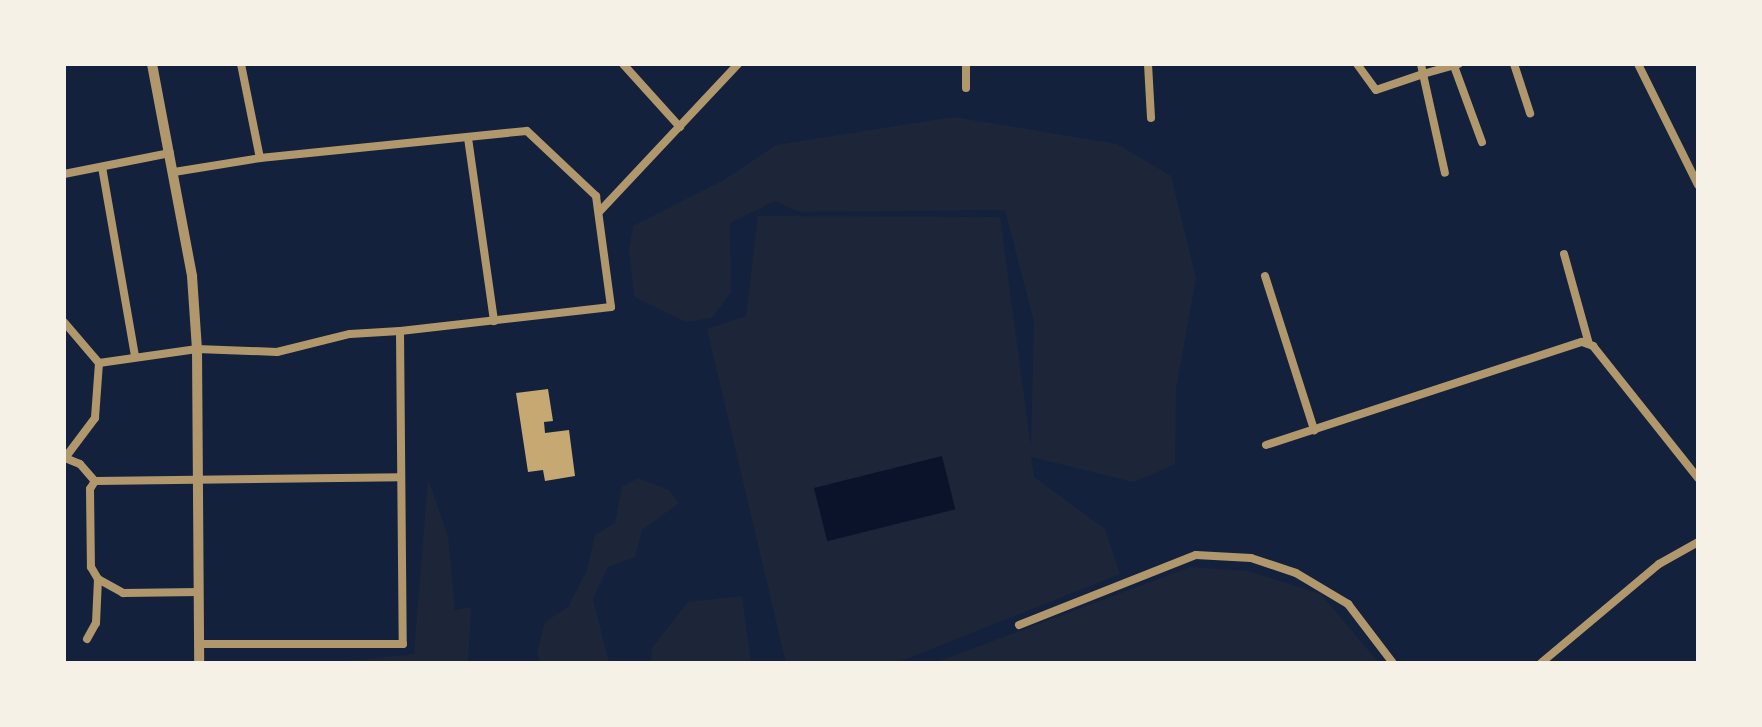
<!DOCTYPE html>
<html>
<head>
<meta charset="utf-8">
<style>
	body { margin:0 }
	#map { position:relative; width:1762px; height:727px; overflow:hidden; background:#14213d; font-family:"Archivo Narrow",sans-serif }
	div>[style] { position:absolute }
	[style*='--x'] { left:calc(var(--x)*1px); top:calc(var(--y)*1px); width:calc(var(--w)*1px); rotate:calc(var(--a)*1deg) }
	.green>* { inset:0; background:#1d2539 }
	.water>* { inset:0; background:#0b132b; transform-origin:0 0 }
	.building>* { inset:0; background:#c6a872 }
	.minor>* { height:8px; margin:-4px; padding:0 4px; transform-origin:4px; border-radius:4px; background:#b1986c }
	.tertiary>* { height:10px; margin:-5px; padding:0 5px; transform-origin:5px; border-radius:5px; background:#b1986c }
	span { translate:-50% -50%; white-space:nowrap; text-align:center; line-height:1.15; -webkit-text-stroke:6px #f6f1e7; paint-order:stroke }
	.frame { position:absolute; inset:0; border:66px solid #f6f1e7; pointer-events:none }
</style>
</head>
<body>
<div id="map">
	<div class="green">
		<i style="clip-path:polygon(953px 117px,1117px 144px,1171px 176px,1196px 278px,1176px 389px,1175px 464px,1134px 482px,1031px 457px,1034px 477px,1105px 529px,1120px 574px,896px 663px,786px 663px,707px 329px,746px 316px,758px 216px,1000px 217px,1031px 448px,1034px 322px,1005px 210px,800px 212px,775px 201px,730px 223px,731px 292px,712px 318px,686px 322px,634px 297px,629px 250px,633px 226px,724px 180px,776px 145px)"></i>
		<i style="clip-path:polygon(638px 478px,669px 490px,679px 503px,642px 530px,635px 557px,608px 567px,593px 599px,609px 663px,541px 663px,537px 654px,545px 622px,568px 607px,587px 570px,595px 535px,615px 523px,622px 487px)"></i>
		<i style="clip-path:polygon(428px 479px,448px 536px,455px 610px,471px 607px,468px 663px,329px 663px,414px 654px)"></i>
		<i style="clip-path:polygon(1190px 567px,1248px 571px,1321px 594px,1379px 663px,934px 663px)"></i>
		<i style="clip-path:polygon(742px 596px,751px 663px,651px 663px,652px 648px,688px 602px)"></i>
	</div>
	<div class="water">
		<i style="left:942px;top:456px;width:55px;height:132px;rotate:76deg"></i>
	</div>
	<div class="building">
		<i style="clip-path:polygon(548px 389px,553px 421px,544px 422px,545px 433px,569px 430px,575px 476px,545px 481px,543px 470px,528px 472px,516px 393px)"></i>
	</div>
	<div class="minor">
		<i style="--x:241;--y:64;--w:96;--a:78.6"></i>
		<i style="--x:623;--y:64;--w:85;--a:47.9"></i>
		<i style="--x:966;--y:64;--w:24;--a:90"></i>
		<i style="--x:1148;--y:64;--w:54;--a:86.8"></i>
		<i style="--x:1357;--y:64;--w:32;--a:54"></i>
		<i style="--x:1376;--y:90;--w:50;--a:-18.8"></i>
		<i style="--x:1423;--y:74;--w:101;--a:77.5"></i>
		<i style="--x:1421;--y:64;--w:10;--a:79"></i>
		<i style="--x:1423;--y:74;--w:37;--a:-16"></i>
		<i style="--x:1514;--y:64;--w:52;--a:71.9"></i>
		<i style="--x:1638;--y:64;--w:135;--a:63.6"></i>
		<i style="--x:1454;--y:66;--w:81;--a:69.8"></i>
		<i style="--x:468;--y:138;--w:185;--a:81.9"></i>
		<i style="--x:102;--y:167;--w:192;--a:80.1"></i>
		<i style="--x:174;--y:172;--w:87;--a:-9.2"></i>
		<i style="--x:260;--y:158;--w:268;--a:-5.8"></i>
		<i style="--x:527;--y:131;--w:95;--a:43.3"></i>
		<i style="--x:596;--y:196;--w:112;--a:82.3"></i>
		<i style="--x:611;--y:307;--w:212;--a:173.5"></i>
		<i style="--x:400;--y:331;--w:313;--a:89.5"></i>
		<i style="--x:403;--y:644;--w:204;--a:180"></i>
		<i style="--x:64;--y:174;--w:108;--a:-11.2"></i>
		<i style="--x:600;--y:211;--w:202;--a:-46.8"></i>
		<i style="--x:1564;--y:254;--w:93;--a:74.5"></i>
		<i style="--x:1265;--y:276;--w:162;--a:72.3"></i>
		<i style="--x:64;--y:322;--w:54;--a:49.5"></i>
		<i style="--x:99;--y:363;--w:55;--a:94.2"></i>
		<i style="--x:95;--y:418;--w:50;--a:126.9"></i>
		<i style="--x:65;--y:458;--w:16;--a:22"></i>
		<i style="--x:80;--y:464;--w:23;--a:49"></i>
		<i style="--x:95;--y:481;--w:306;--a:-0.7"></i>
		<i style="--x:99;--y:363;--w:99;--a:-8.1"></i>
		<i style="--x:197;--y:349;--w:80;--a:2.1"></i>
		<i style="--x:277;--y:352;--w:75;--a:-13.9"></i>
		<i style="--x:350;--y:334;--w:50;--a:-3.4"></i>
		<i style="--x:1266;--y:445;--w:332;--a:-18.1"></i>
		<i style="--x:1582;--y:342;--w:12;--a:20"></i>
		<i style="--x:1593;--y:346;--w:169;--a:51.5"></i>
		<i style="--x:95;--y:481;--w:9;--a:122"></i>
		<i style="--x:90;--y:489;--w:78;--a:89.3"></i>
		<i style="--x:91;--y:567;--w:14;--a:60"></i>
		<i style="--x:98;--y:579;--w:29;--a:29"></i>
		<i style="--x:123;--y:593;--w:76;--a:-0.8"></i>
		<i style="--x:1019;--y:625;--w:190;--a:-21.6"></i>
		<i style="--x:1196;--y:555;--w:55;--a:3.1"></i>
		<i style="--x:1251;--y:558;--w:47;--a:18.4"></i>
		<i style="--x:1296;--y:573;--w:61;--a:30.8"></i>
		<i style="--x:1348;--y:604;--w:74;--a:52.7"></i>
		<i style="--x:87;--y:639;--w:18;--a:-61"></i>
		<i style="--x:96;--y:623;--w:44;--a:-87.4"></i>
		<i style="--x:1541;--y:663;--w:154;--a:-40"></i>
		<i style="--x:1659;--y:564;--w:45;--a:-29.4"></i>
	</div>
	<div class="tertiary">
		<i style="--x:152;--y:64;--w:216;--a:79.3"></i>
		<i style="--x:192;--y:276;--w:73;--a:86.1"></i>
		<i style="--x:197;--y:349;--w:314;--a:89.6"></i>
	</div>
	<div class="frame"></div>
</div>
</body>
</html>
